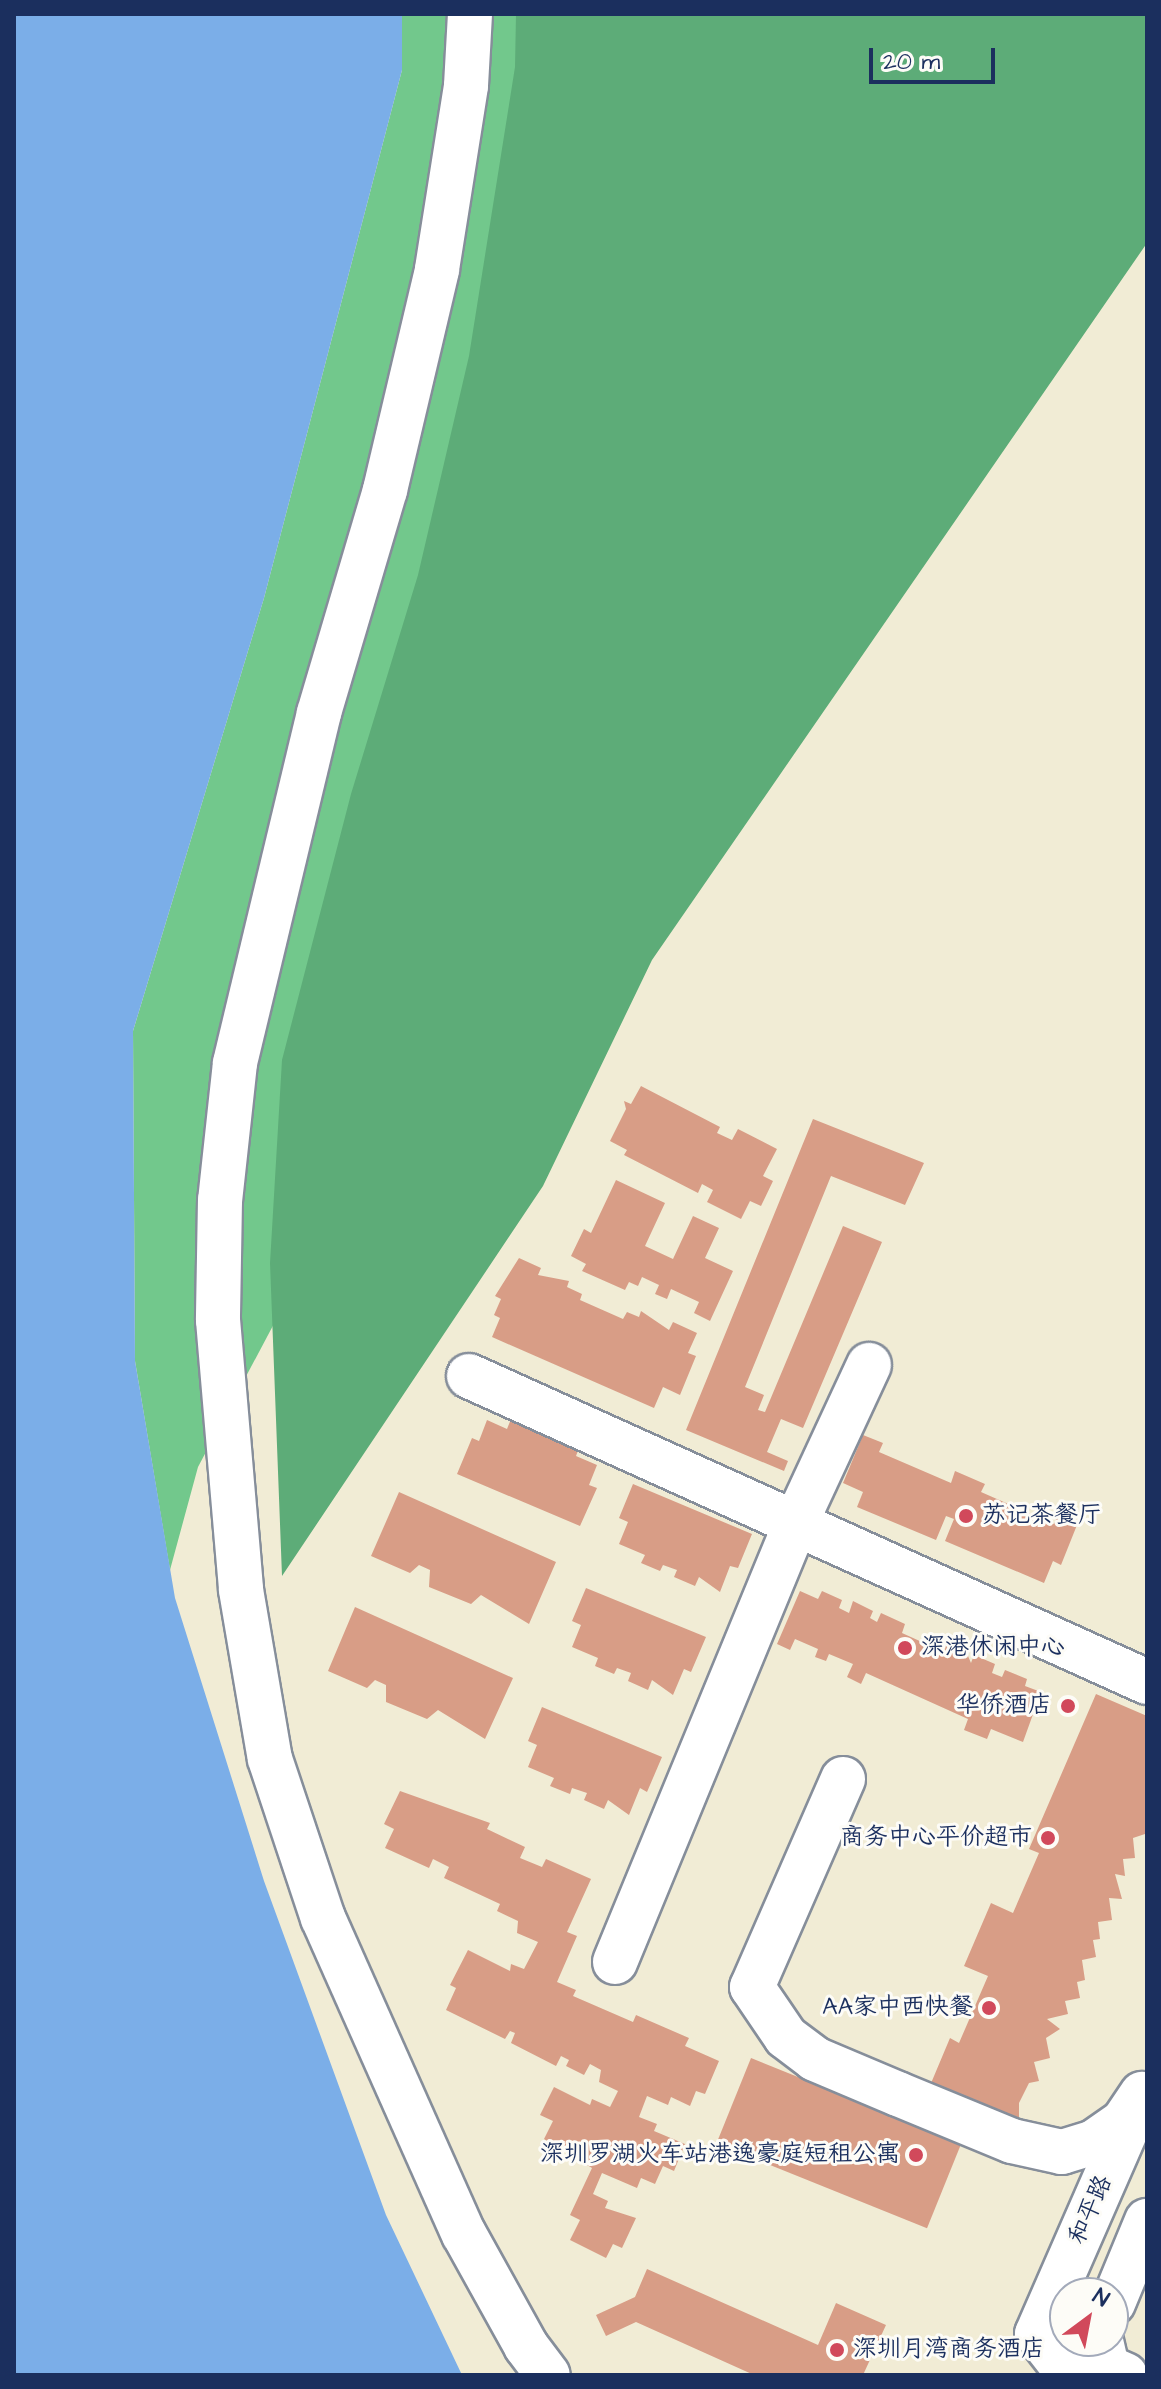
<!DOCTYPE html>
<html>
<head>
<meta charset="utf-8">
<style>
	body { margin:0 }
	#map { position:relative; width:1161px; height:2389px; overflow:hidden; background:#f1ecd5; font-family:"Architects Daughter","LXGW WenKai TC",sans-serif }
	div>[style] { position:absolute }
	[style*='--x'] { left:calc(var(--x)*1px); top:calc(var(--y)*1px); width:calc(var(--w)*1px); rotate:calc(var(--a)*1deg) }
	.green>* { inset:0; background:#72c88c }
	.forest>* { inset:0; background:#5dac78 }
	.water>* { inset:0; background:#7baee8 }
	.building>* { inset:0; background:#d89d86; transform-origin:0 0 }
	.roads { filter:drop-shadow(2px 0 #868e9a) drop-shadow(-2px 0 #868e9a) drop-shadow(0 2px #868e9a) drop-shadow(0 -2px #868e9a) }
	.minor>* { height:44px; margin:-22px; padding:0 22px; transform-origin:22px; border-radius:22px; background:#fff }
	.dots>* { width:22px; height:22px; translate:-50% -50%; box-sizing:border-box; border:4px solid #fdfcf7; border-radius:50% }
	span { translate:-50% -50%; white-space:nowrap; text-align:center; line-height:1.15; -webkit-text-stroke:6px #fdfcf7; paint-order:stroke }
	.poi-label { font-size:24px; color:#1b2f5e }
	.left { translate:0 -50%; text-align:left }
	.right { translate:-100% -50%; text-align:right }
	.street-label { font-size:24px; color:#1b2f5e }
	.frame { position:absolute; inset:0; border:16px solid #1b2f5e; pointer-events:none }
	.north { position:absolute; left:1049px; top:2277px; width:80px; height:80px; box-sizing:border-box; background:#fdfcf7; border:2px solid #a3aaba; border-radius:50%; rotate:32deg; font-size:22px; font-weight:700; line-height:32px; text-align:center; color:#1b2f5e }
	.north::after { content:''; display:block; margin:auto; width:28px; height:36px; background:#d1495b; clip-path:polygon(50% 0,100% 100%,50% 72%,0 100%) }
	.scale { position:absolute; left:869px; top:48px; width:126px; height:36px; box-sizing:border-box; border:4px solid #1b2f5e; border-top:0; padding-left:10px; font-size:24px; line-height:28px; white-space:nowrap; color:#1b2f5e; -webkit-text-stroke:6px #fdfcf7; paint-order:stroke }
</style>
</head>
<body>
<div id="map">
	<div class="green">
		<i style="clip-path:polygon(402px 14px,1147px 14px,435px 1020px,198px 1467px,170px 1570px,135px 1361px,133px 1031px,264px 598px,402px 70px)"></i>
	</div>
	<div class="forest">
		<i style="clip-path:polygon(516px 14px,1147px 14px,1147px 243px,652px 960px,543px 1186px,282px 1576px,270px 1263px,282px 1060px,351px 794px,418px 575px,469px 356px,515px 67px)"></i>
	</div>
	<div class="water">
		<i style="clip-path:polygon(14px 14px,402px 14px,402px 70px,264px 598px,133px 1031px,135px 1361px,175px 1598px,264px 1881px,386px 2215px,462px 2375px,14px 2375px)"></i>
	</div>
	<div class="building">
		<i style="clip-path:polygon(641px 1086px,720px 1127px,717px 1133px,732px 1140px,738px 1129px,777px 1149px,763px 1176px,773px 1181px,761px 1206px,750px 1201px,741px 1219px,707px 1202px,713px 1190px,702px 1184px,698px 1193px,624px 1155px,627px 1150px,610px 1141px,626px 1109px,624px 1101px,631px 1104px)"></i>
		<i style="clip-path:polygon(813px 1119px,924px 1163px,905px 1205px,831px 1176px,745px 1387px,764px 1395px,758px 1410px,765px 1412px,843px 1226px,882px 1242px,803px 1428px,781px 1419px,767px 1452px,788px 1461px,784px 1471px,686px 1430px)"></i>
		<i style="clip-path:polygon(616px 1180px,665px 1203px,645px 1246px,673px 1259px,693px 1216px,719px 1228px,705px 1258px,733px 1271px,710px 1321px,694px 1313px,699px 1302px,671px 1289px,667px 1299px,655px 1294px,659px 1285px,642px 1277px,638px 1286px,629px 1282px,625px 1290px,582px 1271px,586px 1264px,571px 1256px,584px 1229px,591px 1233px)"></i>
		<i style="clip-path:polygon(519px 1258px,541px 1268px,538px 1275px,569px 1281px,567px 1287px,582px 1294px,580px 1300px,623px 1319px,627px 1312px,639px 1317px,641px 1311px,669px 1330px,673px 1322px,697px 1333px,688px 1353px,696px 1356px,680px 1395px,663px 1387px,654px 1408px,492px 1337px,500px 1318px,494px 1315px,501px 1299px,495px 1296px)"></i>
		<i style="clip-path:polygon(511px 1419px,579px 1448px,576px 1456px,597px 1465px,589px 1485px,597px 1488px,580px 1526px,457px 1474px,472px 1438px,479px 1441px,487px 1420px,507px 1429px)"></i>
		<i style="clip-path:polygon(863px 1435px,883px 1443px,879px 1452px,951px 1483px,955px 1471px,985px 1484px,981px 1492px,1054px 1524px,1057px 1517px,1077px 1525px,1061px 1565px,1053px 1561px,1044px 1583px,945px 1541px,954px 1519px,946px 1516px,936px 1540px,857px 1507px,863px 1492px,843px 1483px)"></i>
		<i style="clip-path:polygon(633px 1484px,752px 1534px,738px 1568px,730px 1566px,720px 1592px,699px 1577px,695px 1586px,674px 1577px,677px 1570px,663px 1565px,660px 1571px,641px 1563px,645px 1555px,619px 1544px,628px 1522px,619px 1518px)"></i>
		<i style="clip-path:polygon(399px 1492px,556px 1562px,529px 1624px,481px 1595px,471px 1604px,429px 1587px,430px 1570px,419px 1565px,410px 1573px,371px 1556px)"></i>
		<i style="clip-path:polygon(586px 1588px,706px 1637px,691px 1672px,684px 1669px,673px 1695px,652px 1680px,648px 1690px,628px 1681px,631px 1673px,617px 1668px,614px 1674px,595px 1666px,598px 1658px,572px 1647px,581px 1625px,572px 1621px)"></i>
		<i style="clip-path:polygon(800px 1591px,818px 1599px,822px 1591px,842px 1600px,839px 1608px,849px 1613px,853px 1601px,873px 1611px,870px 1618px,877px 1622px,881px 1613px,905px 1624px,902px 1633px,944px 1652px,946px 1646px,968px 1656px,971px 1663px,974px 1655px,995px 1664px,992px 1673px,1002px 1677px,1005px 1670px,1027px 1679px,1025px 1686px,1041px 1692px,1023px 1742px,991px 1729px,987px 1739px,964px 1730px,968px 1719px,866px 1673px,861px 1684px,847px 1677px,853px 1664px,829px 1654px,826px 1661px,815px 1657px,818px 1649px,795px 1639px,790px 1650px,777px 1644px)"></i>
		<i style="clip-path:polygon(355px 1607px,513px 1678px,485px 1739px,438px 1710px,427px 1719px,386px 1702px,386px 1685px,375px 1680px,367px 1688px,328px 1671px)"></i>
		<i style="clip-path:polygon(1096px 1694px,1147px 1716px,1145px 1834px,1133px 1838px,1135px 1858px,1123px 1859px,1125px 1876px,1115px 1874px,1122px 1899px,1109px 1898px,1112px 1920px,1098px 1922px,1100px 1939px,1093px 1940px,1096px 1957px,1082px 1960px,1085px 1980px,1077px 1982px,1080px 1998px,1065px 2001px,1068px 2014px,1047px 2019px,1060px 2029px,1046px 2038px,1050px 2058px,1034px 2062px,1039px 2081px,1029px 2083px,1019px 2103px,1019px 2121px,929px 2088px,950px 2038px,959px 2043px,988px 1976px,964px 1966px,991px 1903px,1013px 1913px,1039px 1853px,1029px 1849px)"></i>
		<i style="clip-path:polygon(542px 1707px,662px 1757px,647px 1792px,640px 1788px,629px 1815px,608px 1800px,604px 1809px,584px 1800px,587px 1793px,572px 1788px,570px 1794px,550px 1786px,554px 1778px,528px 1767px,537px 1745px,528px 1741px)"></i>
		<i style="clip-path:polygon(400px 1791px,490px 1823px,487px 1829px,525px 1847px,520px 1858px,542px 1867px,546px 1859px,591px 1879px,567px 1932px,577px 1936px,557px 1982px,576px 1990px,573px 1996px,633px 2022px,636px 2015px,689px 2038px,685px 2046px,719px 2061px,705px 2094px,696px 2091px,690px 2106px,671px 2097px,668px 2105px,647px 2096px,639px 2117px,657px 2124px,654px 2131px,685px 2144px,674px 2171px,663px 2166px,655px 2184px,641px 2178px,637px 2188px,602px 2173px,593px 2194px,608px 2201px,605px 2208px,636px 2218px,622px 2248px,613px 2244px,606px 2258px,570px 2240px,580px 2220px,570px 2215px,592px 2168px,544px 2139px,553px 2121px,540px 2115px,554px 2087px,590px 2105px,592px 2099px,610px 2107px,618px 2091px,599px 2082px,601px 2070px,590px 2064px,584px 2075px,566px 2066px,569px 2060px,561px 2056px,556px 2066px,511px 2043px,515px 2033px,510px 2031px,505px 2039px,446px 2010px,456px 1988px,450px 1985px,468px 1950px,510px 1971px,511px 1964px,524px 1969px,538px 1942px,517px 1933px,518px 1921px,497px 1911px,500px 1904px,444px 1878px,449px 1867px,433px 1859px,429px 1868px,385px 1848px,394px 1829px,384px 1824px)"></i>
		<i style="left:751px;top:2058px;width:227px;height:92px;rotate:22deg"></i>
		<i style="clip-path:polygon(647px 2269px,818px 2345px,836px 2303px,886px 2325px,863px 2375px,754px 2375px,636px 2322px,606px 2336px,596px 2315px,635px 2297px)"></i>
	</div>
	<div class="roads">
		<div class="minor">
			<i style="--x:470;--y:14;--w:72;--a:93.2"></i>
			<i style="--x:466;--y:86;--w:186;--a:99"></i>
			<i style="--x:437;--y:270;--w:226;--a:103.3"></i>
			<i style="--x:385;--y:490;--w:233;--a:106.5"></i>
			<i style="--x:319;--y:713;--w:360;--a:103.5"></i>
			<i style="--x:235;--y:1063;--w:138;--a:96.2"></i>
			<i style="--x:220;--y:1200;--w:120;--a:91"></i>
			<i style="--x:218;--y:1320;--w:271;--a:85.1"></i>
			<i style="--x:241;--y:1590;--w:171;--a:80.3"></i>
			<i style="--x:270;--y:1759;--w:168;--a:71.6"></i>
			<i style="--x:323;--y:1918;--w:346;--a:66"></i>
			<i style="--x:464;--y:2234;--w:128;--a:61"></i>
			<i style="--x:526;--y:2346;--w:36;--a:53"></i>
			<i style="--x:469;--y:1376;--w:744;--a:24.29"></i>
			<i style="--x:843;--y:1779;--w:227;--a:113.6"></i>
			<i style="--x:752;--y:1987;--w:60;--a:55.8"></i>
			<i style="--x:786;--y:2037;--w:36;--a:37"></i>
			<i style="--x:815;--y:2059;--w:90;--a:22.9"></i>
			<i style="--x:898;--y:2094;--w:123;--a:22.4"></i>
			<i style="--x:1012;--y:2141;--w:51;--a:12.4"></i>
			<i style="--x:1062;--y:2152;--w:34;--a:-17"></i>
			<i style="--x:1094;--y:2142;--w:35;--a:-35"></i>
			<i style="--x:1123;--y:2122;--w:34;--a:-56"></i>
			<i style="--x:615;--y:1962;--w:478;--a:-67.6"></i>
			<i style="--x:797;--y:1520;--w:171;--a:-65.1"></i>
			<i style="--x:1113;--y:2303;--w:89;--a:-67.5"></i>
			<i style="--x:1101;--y:2341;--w:27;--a:77"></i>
			<i style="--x:1107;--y:2367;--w:20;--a:24"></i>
			<i style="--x:1069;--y:2375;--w:52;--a:-128"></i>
			<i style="--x:1037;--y:2334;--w:240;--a:-66.4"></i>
		</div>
	</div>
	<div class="dots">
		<i style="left:966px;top:1516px;background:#d1495b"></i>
		<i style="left:905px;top:1648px;background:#d1495b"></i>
		<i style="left:1068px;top:1706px;background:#d1495b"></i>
		<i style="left:1048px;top:1838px;background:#d1495b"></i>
		<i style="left:989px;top:2008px;background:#d1495b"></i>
		<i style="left:916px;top:2155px;background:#d1495b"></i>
		<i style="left:837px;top:2350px;background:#d1495b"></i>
	</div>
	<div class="poi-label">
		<span class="left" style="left:982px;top:1516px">苏记茶餐厅</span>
		<span class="left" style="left:921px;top:1648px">深港休闲中心</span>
		<span class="right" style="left:1052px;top:1706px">华侨酒店</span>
		<span class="right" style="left:1032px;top:1838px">商务中心平价超市</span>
		<span class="right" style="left:973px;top:2008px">AA家中西快餐</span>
		<span class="right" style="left:900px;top:2155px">深圳罗湖火车站港逸豪庭短租公寓</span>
		<span class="left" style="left:853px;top:2350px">深圳月湾商务酒店</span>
	</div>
	<div class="street-label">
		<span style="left:1091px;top:2210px;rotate:-66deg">和平路</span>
	</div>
	<div class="frame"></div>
	<div class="north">N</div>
	<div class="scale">20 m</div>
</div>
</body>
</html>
